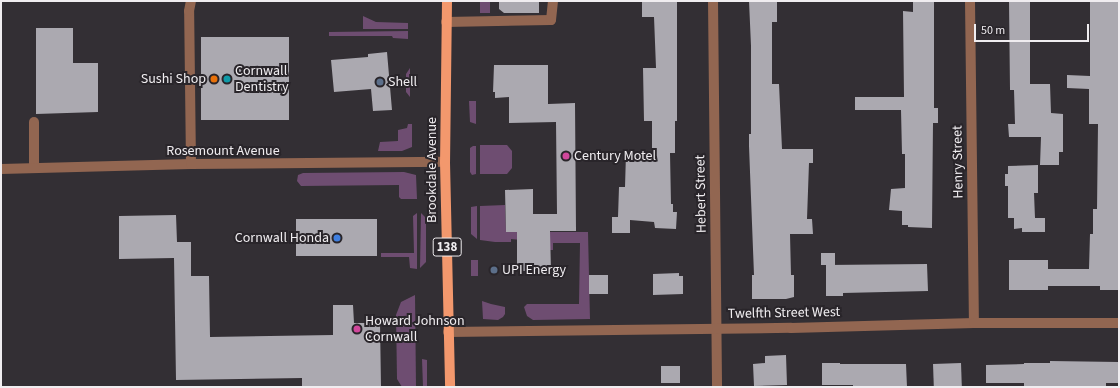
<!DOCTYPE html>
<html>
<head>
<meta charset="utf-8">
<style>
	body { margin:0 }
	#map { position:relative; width:1120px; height:388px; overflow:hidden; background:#332f34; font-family:"Source Sans 3",sans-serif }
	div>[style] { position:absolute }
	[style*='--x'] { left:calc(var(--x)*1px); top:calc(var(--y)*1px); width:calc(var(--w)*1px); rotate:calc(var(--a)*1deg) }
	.green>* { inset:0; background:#6e4d71; transform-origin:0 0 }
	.building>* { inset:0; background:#aba9b0; transform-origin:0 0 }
	.minor>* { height:10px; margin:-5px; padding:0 5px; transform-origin:5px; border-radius:5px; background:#926651 }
	.major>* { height:10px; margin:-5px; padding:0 5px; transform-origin:5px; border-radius:5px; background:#f3986d }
	.dots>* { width:11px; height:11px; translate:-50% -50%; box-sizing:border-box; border:2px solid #29252a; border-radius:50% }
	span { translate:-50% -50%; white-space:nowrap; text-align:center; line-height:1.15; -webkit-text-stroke:4px #29252a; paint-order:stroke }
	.shield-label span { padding:1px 3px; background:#29252a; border:1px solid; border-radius:3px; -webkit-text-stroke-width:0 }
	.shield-label { font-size:13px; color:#f0edf0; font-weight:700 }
	.poi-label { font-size:14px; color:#f0edf0 }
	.left { translate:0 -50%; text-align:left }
	.right { translate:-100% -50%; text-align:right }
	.street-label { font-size:14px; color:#f0edf0 }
	.frame { position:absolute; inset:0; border:2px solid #f0edf0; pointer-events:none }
	.scale { position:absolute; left:974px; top:24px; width:115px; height:18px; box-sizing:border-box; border:2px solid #f0edf0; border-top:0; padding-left:5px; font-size:12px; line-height:14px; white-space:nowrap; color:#f0edf0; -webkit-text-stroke:3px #29252a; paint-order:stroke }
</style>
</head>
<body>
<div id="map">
	<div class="green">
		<i style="left:480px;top:1px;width:10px;height:12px"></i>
		<i style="clip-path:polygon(363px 16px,376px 22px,408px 23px,408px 29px,363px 29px)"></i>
		<i style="clip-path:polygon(408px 31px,408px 39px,393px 38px,392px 36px,329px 36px,329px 32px)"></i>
		<i style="clip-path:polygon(410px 68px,410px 97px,406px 92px,406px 74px)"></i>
		<i style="clip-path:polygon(469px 101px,476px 101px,476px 124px,470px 122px)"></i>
		<i style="clip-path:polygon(408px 124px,412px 124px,412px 147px,402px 151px,378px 151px,380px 142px,398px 141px,398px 130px,407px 128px)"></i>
		<i style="clip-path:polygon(480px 145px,507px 145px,512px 151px,512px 168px,507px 174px,480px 174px)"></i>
		<i style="clip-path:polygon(473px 146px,476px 146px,476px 174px,472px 175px,470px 172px,470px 148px)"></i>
		<i style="clip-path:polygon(404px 172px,416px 175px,417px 199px,401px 199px,399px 197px,399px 185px,301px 186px,297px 181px,298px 175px,303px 173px)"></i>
		<i style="clip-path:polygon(505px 205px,506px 232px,588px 232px,590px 319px,533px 320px,527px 316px,524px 307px,527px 304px,579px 304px,580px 243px,553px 243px,553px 250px,522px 250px,521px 240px,511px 239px,511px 242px,495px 242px,480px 240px,480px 206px)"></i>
		<i style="clip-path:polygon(477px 206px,477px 239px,471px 234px,471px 207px)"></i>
		<i style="clip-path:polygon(417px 213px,417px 269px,410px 268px,409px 257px,381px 257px,381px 253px,414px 253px,413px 216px)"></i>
		<i style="clip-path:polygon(421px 213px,426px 218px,426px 262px,420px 268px)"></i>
		<i style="left:471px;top:260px;width:7px;height:16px"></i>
		<i style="clip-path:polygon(415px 295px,416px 387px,402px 387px,397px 379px,396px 315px,401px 302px)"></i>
		<i style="clip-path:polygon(482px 301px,491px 304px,505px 307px,505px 314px,503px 317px,498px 320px,483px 319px)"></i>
		<i style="clip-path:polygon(422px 359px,427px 360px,427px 387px,423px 387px)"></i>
	</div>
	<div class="building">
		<i style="clip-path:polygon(499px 1px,539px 1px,539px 13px,504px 13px,499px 9px)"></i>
		<i style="clip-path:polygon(642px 1px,677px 1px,677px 121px,675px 121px,675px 153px,670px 153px,671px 204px,673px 204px,673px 212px,677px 212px,676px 229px,655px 228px,654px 222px,630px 220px,630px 233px,612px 233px,612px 217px,618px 217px,619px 187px,625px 187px,626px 153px,652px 154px,652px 121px,644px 121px,643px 68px,656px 68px,654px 17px,642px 17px)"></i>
		<i style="clip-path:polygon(749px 1px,777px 1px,777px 22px,772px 22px,772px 84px,779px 84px,782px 149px,813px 149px,813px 163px,809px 163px,807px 219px,812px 219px,813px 234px,790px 234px,791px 275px,794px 275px,794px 297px,786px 299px,752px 299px,752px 275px,754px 275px,749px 146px,749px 134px,751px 134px,751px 46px)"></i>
		<i style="clip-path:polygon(913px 1px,934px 1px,934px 108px,938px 108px,938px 123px,933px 123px,932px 228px,908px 227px,908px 225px,902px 225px,902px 211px,889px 210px,891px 189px,905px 188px,905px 154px,902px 154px,901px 110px,855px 110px,855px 97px,904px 97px,903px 11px,913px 12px)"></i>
		<i style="clip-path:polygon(1009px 1px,1030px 1px,1030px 84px,1050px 84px,1051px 113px,1063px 114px,1063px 152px,1059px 152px,1059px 165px,1040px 165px,1041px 137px,1009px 137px,1008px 124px,1015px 124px,1014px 90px,1010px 90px)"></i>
		<i style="clip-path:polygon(1090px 1px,1119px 1px,1119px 290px,1100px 290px,1100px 286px,1048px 286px,1048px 290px,1009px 290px,1009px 260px,1048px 260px,1048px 269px,1089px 269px,1090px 234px,1093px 234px,1093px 209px,1097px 209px,1098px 124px,1089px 124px,1089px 89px,1067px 88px,1067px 75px,1090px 76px)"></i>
		<i style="clip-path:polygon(36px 28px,73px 28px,73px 63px,98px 63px,98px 112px,36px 114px)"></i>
		<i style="left:201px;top:37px;width:88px;height:83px"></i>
		<i style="clip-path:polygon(387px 52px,392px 110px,373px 111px,371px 89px,334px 92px,331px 60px,368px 57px,368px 54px)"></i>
		<i style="clip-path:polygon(494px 65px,548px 65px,548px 104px,575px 103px,576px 231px,550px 231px,551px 271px,517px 271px,517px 232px,506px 232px,505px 190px,533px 189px,533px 214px,557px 214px,556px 122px,509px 123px,509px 97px,495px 98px,495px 92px,493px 92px)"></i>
		<i style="clip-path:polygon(1038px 165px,1038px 193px,1034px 193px,1035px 218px,1045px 218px,1045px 232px,1022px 232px,1022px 228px,1014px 229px,1014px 218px,1008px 218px,1008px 186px,1005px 186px,1005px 174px,1008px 174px,1008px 166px)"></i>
		<i style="clip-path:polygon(176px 215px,177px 242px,191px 242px,191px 276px,209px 276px,210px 337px,333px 335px,333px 305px,353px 305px,354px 323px,380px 323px,381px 387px,302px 387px,302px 378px,176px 380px,174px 258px,119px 259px,119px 216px)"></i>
		<i style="left:377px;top:219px;width:37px;height:81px;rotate:90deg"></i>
		<i style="left:821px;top:253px;width:14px;height:12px"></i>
		<i style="clip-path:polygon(927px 264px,928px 291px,843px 293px,843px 296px,826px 296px,826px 265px)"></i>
		<i style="clip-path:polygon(679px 273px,679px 276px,683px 276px,683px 294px,653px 295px,653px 274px)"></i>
		<i style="left:589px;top:275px;width:19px;height:19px"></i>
		<i style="clip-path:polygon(786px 355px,787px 385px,754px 386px,753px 364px,765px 363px,765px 356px)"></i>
		<i style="clip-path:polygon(1050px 361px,1119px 362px,1119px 383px,1106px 383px,1106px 387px,1024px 387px,1024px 383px,986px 383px,986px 365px,1024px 364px,1024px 363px,1050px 363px)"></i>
		<i style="clip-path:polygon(822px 363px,840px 363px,840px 364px,906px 364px,907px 387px,853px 387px,853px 385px,822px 385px)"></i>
		<i style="left:961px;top:363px;width:24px;height:28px;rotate:88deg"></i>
		<i style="left:661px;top:366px;width:19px;height:17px"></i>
	</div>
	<div class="minor">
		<i style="--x:713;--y:1;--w:386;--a:89.4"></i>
		<i style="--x:970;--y:1;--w:322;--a:89.3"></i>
		<i style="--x:446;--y:22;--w:105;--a:-1.1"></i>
		<i style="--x:551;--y:20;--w:19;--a:-84"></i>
		<i style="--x:34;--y:122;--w:46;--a:90"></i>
		<i style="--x:191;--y:164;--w:153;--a:-90.7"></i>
		<i style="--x:189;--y:11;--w:10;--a:-79"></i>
		<i style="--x:1;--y:169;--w:190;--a:-1.5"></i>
		<i style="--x:191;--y:164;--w:254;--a:-0.5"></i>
		<i style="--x:448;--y:332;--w:343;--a:-0.7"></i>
		<i style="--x:791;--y:328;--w:183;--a:-1.6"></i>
		<i style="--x:974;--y:323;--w:145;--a:0"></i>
	</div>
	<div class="major">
		<i style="--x:447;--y:1;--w:161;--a:90.7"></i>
		<i style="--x:445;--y:162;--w:225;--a:88.7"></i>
	</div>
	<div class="dots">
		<i style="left:214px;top:79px;background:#e8710a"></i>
		<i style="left:227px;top:79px;background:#0f9aa8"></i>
		<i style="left:380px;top:82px;background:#5c6f8a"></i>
		<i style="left:566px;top:156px;background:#d1479c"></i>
		<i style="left:337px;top:238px;background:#3f7fe0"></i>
		<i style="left:494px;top:270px;background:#5c6f8a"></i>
		<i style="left:357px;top:329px;background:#d1479c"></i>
	</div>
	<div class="shield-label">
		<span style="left:447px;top:247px">138</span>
	</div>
	<div class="poi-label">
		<span class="left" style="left:235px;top:79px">Cornwall<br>Dentistry</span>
		<span class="right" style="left:206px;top:79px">Sushi Shop</span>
		<span class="left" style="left:388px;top:82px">Shell</span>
		<span class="left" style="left:574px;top:156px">Century Motel</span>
		<span class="right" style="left:329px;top:238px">Cornwall Honda</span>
		<span class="left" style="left:502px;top:270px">UPI Energy</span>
		<span class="left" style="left:365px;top:329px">Howard Johnson<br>Cornwall</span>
	</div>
	<div class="street-label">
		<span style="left:223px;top:151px">Rosemount Avenue</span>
		<span style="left:958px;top:162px;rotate:-91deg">Henry Street</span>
		<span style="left:432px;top:170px;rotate:-90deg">Brookdale Avenue</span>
		<span style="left:701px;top:194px;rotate:-91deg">Hebert Street</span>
		<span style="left:784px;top:313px;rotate:-1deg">Twelfth Street West</span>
	</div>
	<div class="frame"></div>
	<div class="scale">50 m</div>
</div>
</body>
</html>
